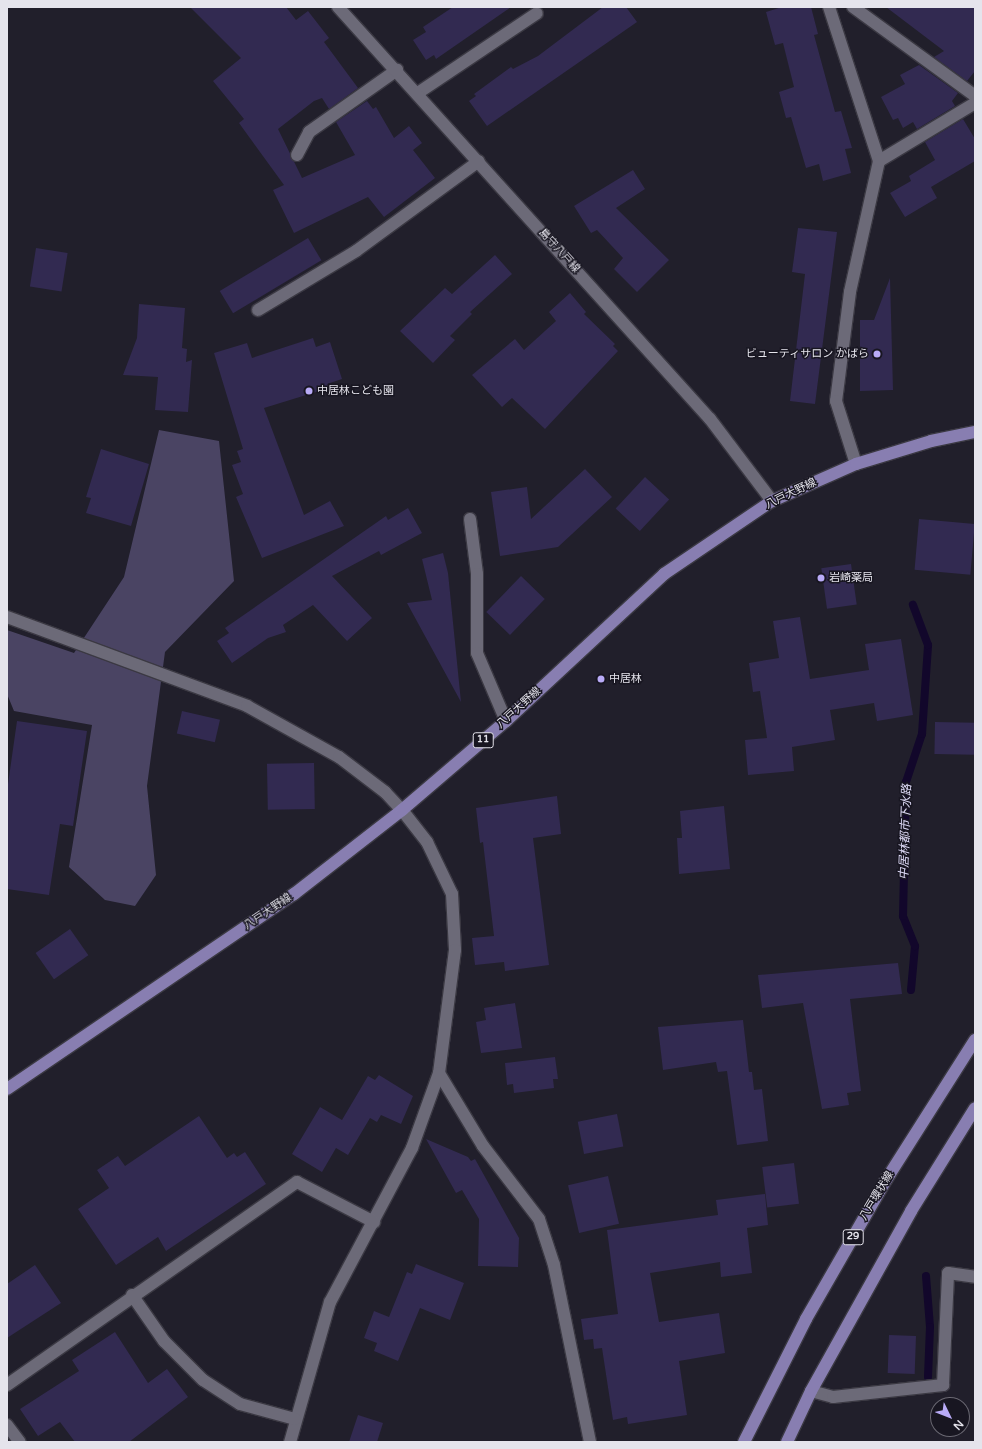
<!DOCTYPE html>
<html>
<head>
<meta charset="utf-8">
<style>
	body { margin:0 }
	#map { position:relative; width:982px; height:1449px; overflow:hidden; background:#211f2b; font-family:"Varela Round","Noto Sans JP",sans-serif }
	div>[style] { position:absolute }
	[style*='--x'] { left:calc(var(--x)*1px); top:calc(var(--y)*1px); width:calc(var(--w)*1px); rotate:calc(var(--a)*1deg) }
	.green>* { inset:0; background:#4a4463 }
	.stream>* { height:8px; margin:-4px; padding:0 4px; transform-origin:4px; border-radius:4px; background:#12072b }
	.building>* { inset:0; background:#322a51; transform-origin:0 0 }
	.roads { filter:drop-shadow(1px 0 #3b3943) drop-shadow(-1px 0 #3b3943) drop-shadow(0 1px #3b3943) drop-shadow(0 -1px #3b3943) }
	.street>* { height:12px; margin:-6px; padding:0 6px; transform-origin:6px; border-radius:6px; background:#6c6a78 }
	.secondary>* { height:12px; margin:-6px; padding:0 6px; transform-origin:6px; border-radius:6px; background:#6c6a78 }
	.primary>* { height:12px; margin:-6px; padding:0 6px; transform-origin:6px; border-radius:6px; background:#887eb1 }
	.dots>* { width:11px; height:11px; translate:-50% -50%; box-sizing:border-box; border:2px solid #181621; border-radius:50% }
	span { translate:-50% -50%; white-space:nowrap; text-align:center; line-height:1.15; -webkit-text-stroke:3px #181621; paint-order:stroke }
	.shield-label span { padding:1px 3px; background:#181621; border:1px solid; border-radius:3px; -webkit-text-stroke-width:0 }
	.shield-label { font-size:10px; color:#e5e4ec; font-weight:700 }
	.street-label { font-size:11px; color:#e5e4ec }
	.poi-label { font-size:11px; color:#e5e4ec }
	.right { translate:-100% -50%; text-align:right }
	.left { translate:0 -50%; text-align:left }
	.water-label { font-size:12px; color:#dfdbf8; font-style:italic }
	.frame { position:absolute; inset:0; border:8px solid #e5e4ec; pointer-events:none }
	.north { position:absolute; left:930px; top:1397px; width:40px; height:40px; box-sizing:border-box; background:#181621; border:1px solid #6a6872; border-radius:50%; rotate:133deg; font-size:11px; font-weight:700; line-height:16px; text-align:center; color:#e5e4ec }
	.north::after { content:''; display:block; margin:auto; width:14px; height:18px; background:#b9abf7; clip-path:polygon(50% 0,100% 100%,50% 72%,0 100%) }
</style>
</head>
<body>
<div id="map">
	<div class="green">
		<i style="clip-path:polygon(159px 430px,219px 441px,234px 581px,165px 652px,147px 786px,156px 875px,135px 906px,105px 900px,69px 867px,92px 725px,14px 711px,7px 694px,7px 630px,74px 653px,124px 577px)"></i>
	</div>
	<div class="stream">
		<i style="--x:911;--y:990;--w:44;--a:-84.8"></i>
		<i style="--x:915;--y:946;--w:32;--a:-112"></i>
		<i style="--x:903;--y:916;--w:134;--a:-88.7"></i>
		<i style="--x:906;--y:782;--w:51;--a:-71.6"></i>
		<i style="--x:922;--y:734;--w:89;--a:-86.1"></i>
		<i style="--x:928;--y:645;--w:43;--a:-110.6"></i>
		<i style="--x:926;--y:1276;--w:51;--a:85.5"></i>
		<i style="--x:930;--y:1327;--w:50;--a:92.3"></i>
	</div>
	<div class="building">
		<i style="clip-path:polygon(190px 7px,286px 7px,296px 20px,308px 11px,329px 38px,324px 42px,358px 88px,329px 109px,322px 98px,314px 101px,278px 129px,302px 178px,355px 155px,336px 122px,367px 101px,373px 109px,376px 107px,394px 138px,409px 126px,422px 143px,413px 150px,435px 178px,384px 217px,368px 197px,294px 233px,273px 190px,284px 185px,239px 123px,244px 119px,213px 81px,241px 58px)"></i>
		<i style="clip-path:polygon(453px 7px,511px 7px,436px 59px,434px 55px,426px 60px,413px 40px,426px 32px,423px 27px)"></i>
		<i style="clip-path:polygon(603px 7px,626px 7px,637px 22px,487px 126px,469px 101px,476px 96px,474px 94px,511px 67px,513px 69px,538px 56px)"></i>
		<i style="clip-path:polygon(782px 7px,811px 7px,818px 34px,814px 35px,835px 112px,841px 111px,852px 148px,845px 149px,851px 173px,823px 181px,819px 164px,806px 168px,791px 117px,786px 118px,779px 92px,794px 87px,783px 43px,775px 45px,766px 12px)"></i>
		<i style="clip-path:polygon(886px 7px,975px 7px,975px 71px,967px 81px,934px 57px,944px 51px)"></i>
		<i style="clip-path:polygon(919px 65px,958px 93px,952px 101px,955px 106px,917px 129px,913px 122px,903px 128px,898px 118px,893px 120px,881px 97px,905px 84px,900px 75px)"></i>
		<i style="clip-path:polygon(963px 119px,975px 139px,975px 161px,931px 187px,937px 198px,905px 217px,890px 193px,911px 181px,909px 176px,935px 160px,925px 142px)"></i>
		<i style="clip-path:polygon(633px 170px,645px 189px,616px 208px,669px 260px,637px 292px,614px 269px,623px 258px,597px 230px,591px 233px,574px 206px)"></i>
		<i style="clip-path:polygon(798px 228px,837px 232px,815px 404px,790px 401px,805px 274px,792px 272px)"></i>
		<i style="left:308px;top:238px;width:26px;height:103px;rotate:59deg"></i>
		<i style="left:36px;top:248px;width:32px;height:39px;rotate:9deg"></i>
		<i style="clip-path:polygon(495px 255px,512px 274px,470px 312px,472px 314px,450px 336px,455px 340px,433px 363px,400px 331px,445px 288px,452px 294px)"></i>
		<i style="clip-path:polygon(890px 278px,893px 390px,860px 391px,860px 320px,874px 320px)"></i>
		<i style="clip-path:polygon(570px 293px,586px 312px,584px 314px,615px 344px,613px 346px,618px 351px,545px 429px,512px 398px,502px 407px,472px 375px,515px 339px,524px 350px,556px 321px,549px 312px)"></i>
		<i style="clip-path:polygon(139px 304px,185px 308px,182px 348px,187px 349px,186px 362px,192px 360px,188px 412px,155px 410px,158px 377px,123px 375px,137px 338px)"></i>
		<i style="clip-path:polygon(313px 338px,316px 347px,330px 342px,342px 379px,327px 384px,329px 388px,264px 408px,304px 515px,330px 501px,344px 526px,262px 558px,236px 497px,243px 494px,232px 465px,241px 462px,237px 451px,243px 449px,214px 353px,247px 343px,252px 358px)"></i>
		<i style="clip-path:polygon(101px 449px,149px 464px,131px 526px,86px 513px,91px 498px,86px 497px)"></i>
		<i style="clip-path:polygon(585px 469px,612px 497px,558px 547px,500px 556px,491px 492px,527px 487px,531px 519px)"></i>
		<i style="left:645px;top:477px;width:33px;height:43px;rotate:43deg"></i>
		<i style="clip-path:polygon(408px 508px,422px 533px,381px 555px,379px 551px,332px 576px,372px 618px,347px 641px,313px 605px,283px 625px,286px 632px,268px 638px,232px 663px,217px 641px,229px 633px,225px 628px,386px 516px,388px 520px)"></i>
		<i style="left:919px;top:519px;width:56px;height:51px;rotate:5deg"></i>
		<i style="clip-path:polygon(443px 553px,448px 573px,461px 702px,407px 603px,432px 600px,422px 559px)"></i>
		<i style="left:851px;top:564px;width:41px;height:30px;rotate:82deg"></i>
		<i style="left:521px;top:576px;width:33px;height:50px;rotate:44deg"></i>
		<i style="clip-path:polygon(800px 617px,810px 679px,869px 670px,865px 644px,901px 639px,913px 715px,877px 721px,874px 703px,830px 710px,835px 740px,792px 747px,794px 771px,748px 775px,745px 740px,767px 738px,760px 691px,753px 692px,749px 663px,779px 658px,773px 621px)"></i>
		<i style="left:182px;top:711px;width:39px;height:23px;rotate:13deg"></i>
		<i style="clip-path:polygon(17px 721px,87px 731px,73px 826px,60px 824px,49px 895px,7px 889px,7px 791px)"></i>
		<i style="left:935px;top:722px;width:40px;height:32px;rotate:1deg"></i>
		<i style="left:314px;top:763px;width:46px;height:47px;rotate:89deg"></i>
		<i style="clip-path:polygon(557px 796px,561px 834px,533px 838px,549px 965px,505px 971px,504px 962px,475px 965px,472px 938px,494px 936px,483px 842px,480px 843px,476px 808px)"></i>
		<i style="clip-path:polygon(724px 806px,730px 869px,679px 874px,677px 838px,682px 838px,680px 811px)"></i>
		<i style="left:70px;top:929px;width:32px;height:42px;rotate:55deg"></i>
		<i style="clip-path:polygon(898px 963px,902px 994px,850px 999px,861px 1091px,847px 1093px,849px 1105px,822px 1109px,803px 1003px,762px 1008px,758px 975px)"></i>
		<i style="clip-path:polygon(515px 1003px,522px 1048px,481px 1053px,476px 1022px,486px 1020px,484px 1008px)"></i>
		<i style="clip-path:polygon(743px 1020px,749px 1072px,752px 1072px,754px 1090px,762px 1089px,768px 1141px,737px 1145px,727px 1071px,718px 1072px,716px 1062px,663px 1070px,658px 1027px)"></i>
		<i style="clip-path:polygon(555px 1057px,558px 1079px,553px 1079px,554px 1088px,514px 1093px,513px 1084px,507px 1085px,505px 1063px)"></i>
		<i style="clip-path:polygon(379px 1075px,413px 1096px,401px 1124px,381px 1115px,377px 1122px,370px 1118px,348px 1155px,336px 1148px,322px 1172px,292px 1154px,320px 1107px,342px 1120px,368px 1076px,375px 1080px)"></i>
		<i style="left:617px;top:1114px;width:33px;height:40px;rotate:79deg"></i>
		<i style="clip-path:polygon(199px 1116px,227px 1158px,234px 1153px,237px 1157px,245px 1152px,266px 1184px,166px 1251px,158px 1237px,116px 1265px,78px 1209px,109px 1188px,97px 1170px,118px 1156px,125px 1166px)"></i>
		<i style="clip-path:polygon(426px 1139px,468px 1157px,471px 1161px,475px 1159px,519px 1238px,518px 1267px,478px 1266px,479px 1219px,462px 1190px,456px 1193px)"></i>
		<i style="left:794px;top:1163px;width:41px;height:32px;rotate:83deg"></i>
		<i style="left:608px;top:1176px;width:49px;height:41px;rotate:77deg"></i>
		<i style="clip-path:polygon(765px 1194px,768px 1225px,747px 1228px,752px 1273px,721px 1277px,720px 1262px,650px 1273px,659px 1322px,719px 1313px,725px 1353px,679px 1361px,687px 1415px,628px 1424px,627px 1417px,613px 1420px,602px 1348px,594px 1349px,593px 1339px,584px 1340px,581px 1319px,618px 1314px,607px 1230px,718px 1215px,716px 1200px)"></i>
		<i style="clip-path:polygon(416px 1264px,464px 1283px,450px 1320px,420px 1308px,398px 1361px,374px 1351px,377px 1343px,364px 1338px,374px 1311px,389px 1317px,407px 1272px,412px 1274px)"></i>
		<i style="clip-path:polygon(35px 1265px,61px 1303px,7px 1338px,7px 1284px)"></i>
		<i style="clip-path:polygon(115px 1332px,148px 1383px,167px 1369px,188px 1397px,129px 1442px,75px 1442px,60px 1422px,38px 1436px,20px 1409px,79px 1371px,72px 1360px)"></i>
		<i style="left:889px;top:1335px;width:27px;height:38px;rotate:2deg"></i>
		<i style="clip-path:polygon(358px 1415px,383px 1423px,377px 1442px,349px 1442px)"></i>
	</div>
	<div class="roads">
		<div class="street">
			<i style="--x:829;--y:7;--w:162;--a:72"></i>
			<i style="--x:879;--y:161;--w:134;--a:102.5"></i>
			<i style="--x:850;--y:292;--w:110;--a:97.3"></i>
			<i style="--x:836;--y:401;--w:66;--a:72.4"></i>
			<i style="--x:853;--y:7;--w:151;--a:36.1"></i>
			<i style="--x:418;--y:93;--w:143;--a:-33.9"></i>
			<i style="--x:297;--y:155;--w:26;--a:-62"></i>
			<i style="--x:309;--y:132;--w:108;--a:-35.2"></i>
			<i style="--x:879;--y:161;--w:112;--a:-31.1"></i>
			<i style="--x:258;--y:310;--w:114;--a:-31"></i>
			<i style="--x:356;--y:251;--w:152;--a:-36.2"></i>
			<i style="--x:470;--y:519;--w:55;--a:82.7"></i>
			<i style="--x:477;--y:574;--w:79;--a:90"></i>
			<i style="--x:477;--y:653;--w:74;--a:66.9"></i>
			<i style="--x:7;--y:617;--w:256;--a:20.3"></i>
			<i style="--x:247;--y:706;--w:105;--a:29"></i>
			<i style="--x:339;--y:757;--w:58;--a:37.3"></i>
			<i style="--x:385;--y:792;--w:25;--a:47"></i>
			<i style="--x:402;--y:810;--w:41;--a:52"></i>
			<i style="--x:427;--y:842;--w:58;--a:64.3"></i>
			<i style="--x:452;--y:894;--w:56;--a:86.9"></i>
			<i style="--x:455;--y:950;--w:124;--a:97.4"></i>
			<i style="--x:439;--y:1073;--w:80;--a:109.8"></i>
			<i style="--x:412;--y:1148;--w:174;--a:118"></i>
			<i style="--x:330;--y:1302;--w:146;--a:105.9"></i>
			<i style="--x:439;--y:1073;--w:85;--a:58.9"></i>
			<i style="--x:483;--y:1146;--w:92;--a:52.5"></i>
			<i style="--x:539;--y:1219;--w:48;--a:71.9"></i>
			<i style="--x:554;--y:1265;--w:181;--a:78.5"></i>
			<i style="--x:132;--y:1295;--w:56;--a:55.2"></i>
			<i style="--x:164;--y:1341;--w:55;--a:45"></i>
			<i style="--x:203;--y:1380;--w:44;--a:33"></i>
			<i style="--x:240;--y:1404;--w:57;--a:15.3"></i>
			<i style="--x:7;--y:1385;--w:354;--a:-35"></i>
			<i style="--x:297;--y:1182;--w:87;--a:27.5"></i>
			<i style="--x:811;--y:1391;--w:23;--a:15"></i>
			<i style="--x:833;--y:1397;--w:111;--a:-6.2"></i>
			<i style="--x:943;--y:1385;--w:112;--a:-87.4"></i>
			<i style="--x:948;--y:1273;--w:27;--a:8"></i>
			<i style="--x:7;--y:1425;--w:21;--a:53"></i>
		</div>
		<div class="secondary">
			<i style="--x:338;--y:7;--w:555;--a:47.92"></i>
			<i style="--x:710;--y:419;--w:103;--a:52.9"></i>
		</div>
		<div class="primary">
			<i style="--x:7;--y:1089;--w:347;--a:-34.2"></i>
			<i style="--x:294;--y:894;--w:137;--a:-37.9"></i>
			<i style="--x:402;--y:810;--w:137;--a:-40.6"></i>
			<i style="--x:506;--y:721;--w:216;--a:-42.9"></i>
			<i style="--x:664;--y:574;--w:130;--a:-34.1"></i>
			<i style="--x:772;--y:501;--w:92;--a:-23.8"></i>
			<i style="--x:856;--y:464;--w:78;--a:-17"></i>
			<i style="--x:931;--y:441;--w:45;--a:-11.6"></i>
			<i style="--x:744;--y:1442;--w:138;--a:-63.2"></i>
			<i style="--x:806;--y:1319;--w:160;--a:-60.1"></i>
			<i style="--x:886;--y:1180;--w:166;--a:-57.6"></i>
			<i style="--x:787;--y:1442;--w:56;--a:-64.8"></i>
			<i style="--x:811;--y:1391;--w:206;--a:-60.9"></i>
			<i style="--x:911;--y:1211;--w:121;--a:-58.1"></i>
		</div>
	</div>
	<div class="dots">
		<i style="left:877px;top:354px;background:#b9abf7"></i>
		<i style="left:309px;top:391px;background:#b9abf7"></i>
		<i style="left:821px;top:578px;background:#b9abf7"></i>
		<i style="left:601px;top:679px;background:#b9abf7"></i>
	</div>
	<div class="shield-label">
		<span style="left:483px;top:740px">11</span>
		<span style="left:853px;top:1237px">29</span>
	</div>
	<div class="street-label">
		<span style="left:559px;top:251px;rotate:48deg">島守八戸線</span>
		<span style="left:791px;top:494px;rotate:-26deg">八戸大野線</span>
		<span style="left:519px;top:708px;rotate:-42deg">八戸大野線</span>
		<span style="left:268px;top:912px;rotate:-34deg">八戸大野線</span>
		<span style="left:877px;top:1196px;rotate:-59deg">八戸環状線</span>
	</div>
	<div class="poi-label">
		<span class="right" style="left:869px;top:354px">ビューティサロン かばら</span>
		<span class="left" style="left:317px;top:391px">中居林こども園</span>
		<span class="left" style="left:829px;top:578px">岩崎薬局</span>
		<span class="left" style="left:609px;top:679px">中居林</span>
	</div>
	<div class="water-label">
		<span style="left:906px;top:832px;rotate:-88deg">中居林都市下水路</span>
	</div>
	<div class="frame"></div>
	<div class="north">N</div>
</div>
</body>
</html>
